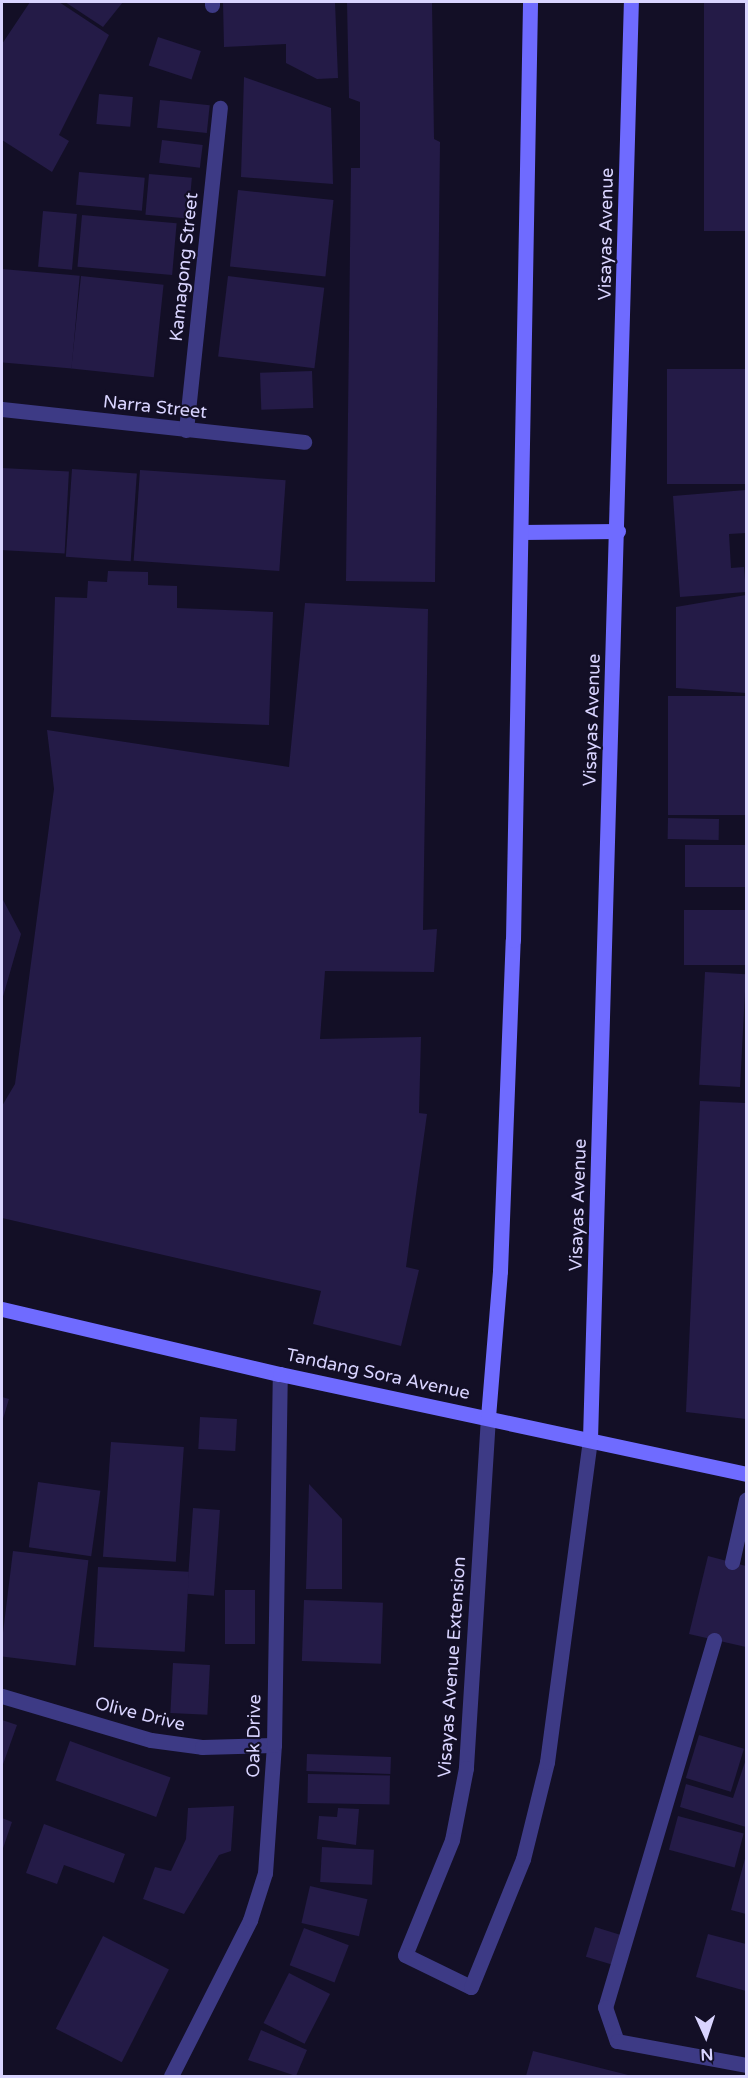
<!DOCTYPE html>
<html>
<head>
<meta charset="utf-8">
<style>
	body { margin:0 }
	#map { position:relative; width:748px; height:2078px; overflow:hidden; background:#130f26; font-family:"Varela Round",sans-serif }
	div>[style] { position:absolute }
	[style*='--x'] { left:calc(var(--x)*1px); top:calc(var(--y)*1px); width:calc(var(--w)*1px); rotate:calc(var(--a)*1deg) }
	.building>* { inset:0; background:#241b47; transform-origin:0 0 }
	.service>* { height:15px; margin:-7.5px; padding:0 7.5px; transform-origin:7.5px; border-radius:7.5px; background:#3d3a85 }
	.pedestrian>* { height:15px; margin:-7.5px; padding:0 7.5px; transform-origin:7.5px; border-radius:7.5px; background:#3d3a85 }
	.minor>* { height:15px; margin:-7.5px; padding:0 7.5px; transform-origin:7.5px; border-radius:7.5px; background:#3d3a85 }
	.secondary>* { height:15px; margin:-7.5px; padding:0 7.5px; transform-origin:7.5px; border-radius:7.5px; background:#6f6bff }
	span { translate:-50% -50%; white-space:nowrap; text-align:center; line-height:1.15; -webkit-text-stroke:4.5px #130f26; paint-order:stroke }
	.street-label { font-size:18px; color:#d9d4ff }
	.frame { position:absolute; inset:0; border:3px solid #d9d4ff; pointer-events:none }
	.north { position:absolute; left:676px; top:2006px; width:60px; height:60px; -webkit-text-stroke:4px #130f26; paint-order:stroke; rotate:177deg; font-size:16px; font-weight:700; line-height:24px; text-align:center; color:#d9d4ff }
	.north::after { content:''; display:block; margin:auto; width:21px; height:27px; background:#d9d4ff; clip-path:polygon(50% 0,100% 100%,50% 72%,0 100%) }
</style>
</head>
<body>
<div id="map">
	<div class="building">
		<i style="clip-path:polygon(30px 2px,59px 2px,109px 35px,59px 135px,69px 141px,52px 172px,2px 140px,2px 44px)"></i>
		<i style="clip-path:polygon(65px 2px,123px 2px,103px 27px)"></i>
		<i style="clip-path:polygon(223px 2px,335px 2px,338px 78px,317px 79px,286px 63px,286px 44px,224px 47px)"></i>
		<i style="clip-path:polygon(347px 2px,432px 2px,434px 139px,440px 142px,435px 582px,346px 581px,351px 168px,360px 168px,360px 102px,349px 98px)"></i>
		<i style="left:704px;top:2px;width:42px;height:229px"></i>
		<i style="left:158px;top:37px;width:45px;height:30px;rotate:18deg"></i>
		<i style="clip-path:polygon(244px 77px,331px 108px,333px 184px,241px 177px)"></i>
		<i style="left:99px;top:94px;width:34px;height:30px;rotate:5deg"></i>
		<i style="left:160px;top:100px;width:50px;height:28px;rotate:6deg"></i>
		<i style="left:162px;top:140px;width:41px;height:23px;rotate:7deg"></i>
		<i style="left:79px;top:172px;width:66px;height:33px;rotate:5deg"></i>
		<i style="left:149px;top:174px;width:43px;height:41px;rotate:5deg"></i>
		<i style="left:238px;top:190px;width:96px;height:77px;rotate:6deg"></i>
		<i style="left:43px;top:211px;width:34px;height:56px;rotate:5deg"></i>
		<i style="left:82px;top:215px;width:95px;height:52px;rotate:5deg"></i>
		<i style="left:2px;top:269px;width:78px;height:93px;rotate:5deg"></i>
		<i style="left:81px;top:276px;width:83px;height:93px;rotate:6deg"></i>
		<i style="left:228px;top:276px;width:97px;height:81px;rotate:7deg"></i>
		<i style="left:746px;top:369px;width:115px;height:79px;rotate:90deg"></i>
		<i style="left:312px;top:371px;width:37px;height:52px;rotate:88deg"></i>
		<i style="left:2px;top:468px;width:67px;height:82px;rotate:3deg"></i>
		<i style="left:72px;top:469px;width:65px;height:88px;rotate:4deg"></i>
		<i style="left:140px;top:470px;width:146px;height:91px;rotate:4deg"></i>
		<i style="clip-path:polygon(746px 490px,746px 533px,729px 534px,731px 568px,744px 567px,746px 592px,680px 597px,673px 496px)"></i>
		<i style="clip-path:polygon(108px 571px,148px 572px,148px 585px,177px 586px,177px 608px,273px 612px,269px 725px,51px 717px,55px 597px,87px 598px,88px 581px,107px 582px)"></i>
		<i style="clip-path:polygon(746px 595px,746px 693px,676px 688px,676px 607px)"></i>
		<i style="clip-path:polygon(305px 603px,428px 609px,423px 930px,437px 929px,434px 972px,325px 971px,320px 1039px,421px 1037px,419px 1113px,427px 1114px,406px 1267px,419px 1270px,401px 1346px,313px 1324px,321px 1291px,2px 1218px,2px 1106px,15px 1084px,54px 789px,47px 730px,289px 767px)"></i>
		<i style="left:746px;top:696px;width:119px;height:78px;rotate:90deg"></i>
		<i style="left:668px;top:818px;width:51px;height:21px;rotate:1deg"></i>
		<i style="left:685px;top:845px;width:61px;height:42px"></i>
		<i style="clip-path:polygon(2px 898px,21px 934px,2px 1000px)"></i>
		<i style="left:684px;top:910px;width:62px;height:55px"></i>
		<i style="left:705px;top:972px;width:41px;height:113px;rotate:3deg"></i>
		<i style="clip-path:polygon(700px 1101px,746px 1103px,746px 1419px,686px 1412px)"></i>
		<i style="clip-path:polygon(2px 1397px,9px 1399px,2px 1422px)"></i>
		<i style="left:200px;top:1417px;width:37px;height:32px;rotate:3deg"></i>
		<i style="left:111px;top:1442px;width:73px;height:115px;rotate:4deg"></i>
		<i style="left:38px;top:1482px;width:63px;height:66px;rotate:8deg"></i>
		<i style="clip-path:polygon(309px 1484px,342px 1519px,342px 1589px,306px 1589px)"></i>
		<i style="left:193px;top:1508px;width:27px;height:86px;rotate:4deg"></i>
		<i style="left:13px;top:1551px;width:76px;height:106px;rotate:7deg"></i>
		<i style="clip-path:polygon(708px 1556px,746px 1566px,746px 1647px,689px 1634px)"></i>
		<i style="left:98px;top:1567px;width:91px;height:80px;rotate:3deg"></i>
		<i style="left:225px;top:1590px;width:30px;height:54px"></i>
		<i style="left:304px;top:1600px;width:79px;height:61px;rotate:2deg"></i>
		<i style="left:173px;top:1663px;width:37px;height:50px;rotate:3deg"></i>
		<i style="clip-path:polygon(2px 1720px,17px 1725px,2px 1767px)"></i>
		<i style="left:699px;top:1735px;width:47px;height:45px;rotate:17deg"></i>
		<i style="left:70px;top:1741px;width:107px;height:42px;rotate:20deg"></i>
		<i style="left:307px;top:1754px;width:84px;height:17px;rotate:2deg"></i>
		<i style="clip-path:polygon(746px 1759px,746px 1827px,680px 1807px,686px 1784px,733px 1798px)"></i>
		<i style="left:308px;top:1774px;width:82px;height:29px;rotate:1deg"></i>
		<i style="clip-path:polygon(234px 1806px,231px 1851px,219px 1855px,184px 1914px,143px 1899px,155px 1867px,171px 1871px,186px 1839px,188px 1808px)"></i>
		<i style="clip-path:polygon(338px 1808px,359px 1809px,356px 1845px,317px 1839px,319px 1816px,337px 1817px)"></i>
		<i style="left:678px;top:1816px;width:68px;height:35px;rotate:15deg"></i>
		<i style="clip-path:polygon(2px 1818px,12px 1822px,2px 1851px)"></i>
		<i style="clip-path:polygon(44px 1824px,125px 1854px,114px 1883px,64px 1865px,57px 1884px,26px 1873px)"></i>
		<i style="left:322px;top:1847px;width:52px;height:35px;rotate:3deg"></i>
		<i style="clip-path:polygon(746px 1855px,746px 1914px,731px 1910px)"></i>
		<i style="left:310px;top:1886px;width:59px;height:38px;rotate:13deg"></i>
		<i style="left:595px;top:1927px;width:27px;height:31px;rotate:17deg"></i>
		<i style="left:304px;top:1928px;width:48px;height:40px;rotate:21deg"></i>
		<i style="clip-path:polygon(708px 1934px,746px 1944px,746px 1991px,696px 1977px)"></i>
		<i style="left:103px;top:1936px;width:74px;height:104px;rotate:27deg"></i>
		<i style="left:289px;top:1973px;width:46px;height:56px;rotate:27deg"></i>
		<i style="clip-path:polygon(261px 2030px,307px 2050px,296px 2076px,248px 2060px)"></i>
		<i style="clip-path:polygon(533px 2051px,632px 2076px,526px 2076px)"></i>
	</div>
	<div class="service">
		<i style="--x:732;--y:1562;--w:64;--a:-77.3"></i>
		<i style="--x:714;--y:1640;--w:383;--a:106.5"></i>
		<i style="--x:605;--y:2007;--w:36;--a:71"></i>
		<i style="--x:617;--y:2041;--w:131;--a:10.5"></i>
	</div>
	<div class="pedestrian">
		<i style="--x:488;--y:1417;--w:352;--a:93.6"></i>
		<i style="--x:466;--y:1768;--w:73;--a:101"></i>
		<i style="--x:452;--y:1840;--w:124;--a:112.2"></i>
		<i style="--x:405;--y:1955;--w:73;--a:25.9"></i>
		<i style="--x:471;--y:1987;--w:138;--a:-67.9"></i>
		<i style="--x:523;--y:1859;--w:100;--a:-76.1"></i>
		<i style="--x:547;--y:1762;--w:326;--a:-82.4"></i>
	</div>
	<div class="minor">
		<i style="--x:212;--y:2;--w:3;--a:90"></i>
		<i style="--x:2;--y:409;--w:304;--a:6.2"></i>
		<i style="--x:186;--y:430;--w:324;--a:-84"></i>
		<i style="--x:2;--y:1696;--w:155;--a:16.5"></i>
		<i style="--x:151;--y:1740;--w:51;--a:7.8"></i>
		<i style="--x:202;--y:1747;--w:72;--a:-1.6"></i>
		<i style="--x:171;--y:2076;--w:175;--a:-63.1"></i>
		<i style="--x:250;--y:1920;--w:49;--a:-72.3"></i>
		<i style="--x:265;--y:1873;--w:128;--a:-86"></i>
		<i style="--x:274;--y:1745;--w:371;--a:-89.1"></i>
	</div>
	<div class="secondary">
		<i style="--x:521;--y:532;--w:97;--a:-0.6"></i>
		<i style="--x:2;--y:1309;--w:285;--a:13.2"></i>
		<i style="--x:280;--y:1374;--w:477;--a:12.1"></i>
		<i style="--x:488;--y:1417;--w:146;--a:-85.3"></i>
		<i style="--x:500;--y:1271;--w:331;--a:-87.8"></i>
		<i style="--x:513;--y:940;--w:938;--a:-88.96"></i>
		<i style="--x:590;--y:1439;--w:1438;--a:-88.37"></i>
	</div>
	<div class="street-label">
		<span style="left:606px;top:234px;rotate:-89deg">Visayas Avenue</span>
		<span style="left:184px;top:267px;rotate:-84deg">Kamagong Street</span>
		<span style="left:155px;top:407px;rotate:6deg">Narra Street</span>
		<span style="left:592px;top:720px;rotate:-88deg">Visayas Avenue</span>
		<span style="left:578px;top:1205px;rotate:-88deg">Visayas Avenue</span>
		<span style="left:378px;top:1374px;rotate:12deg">Tandang Sora Avenue</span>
		<span style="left:452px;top:1667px;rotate:-86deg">Visayas Avenue Extension</span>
		<span style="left:140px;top:1714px;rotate:14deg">Olive Drive</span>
		<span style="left:254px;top:1736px;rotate:-89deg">Oak Drive</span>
	</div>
	<div class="frame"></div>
	<div class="north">N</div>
</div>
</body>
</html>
